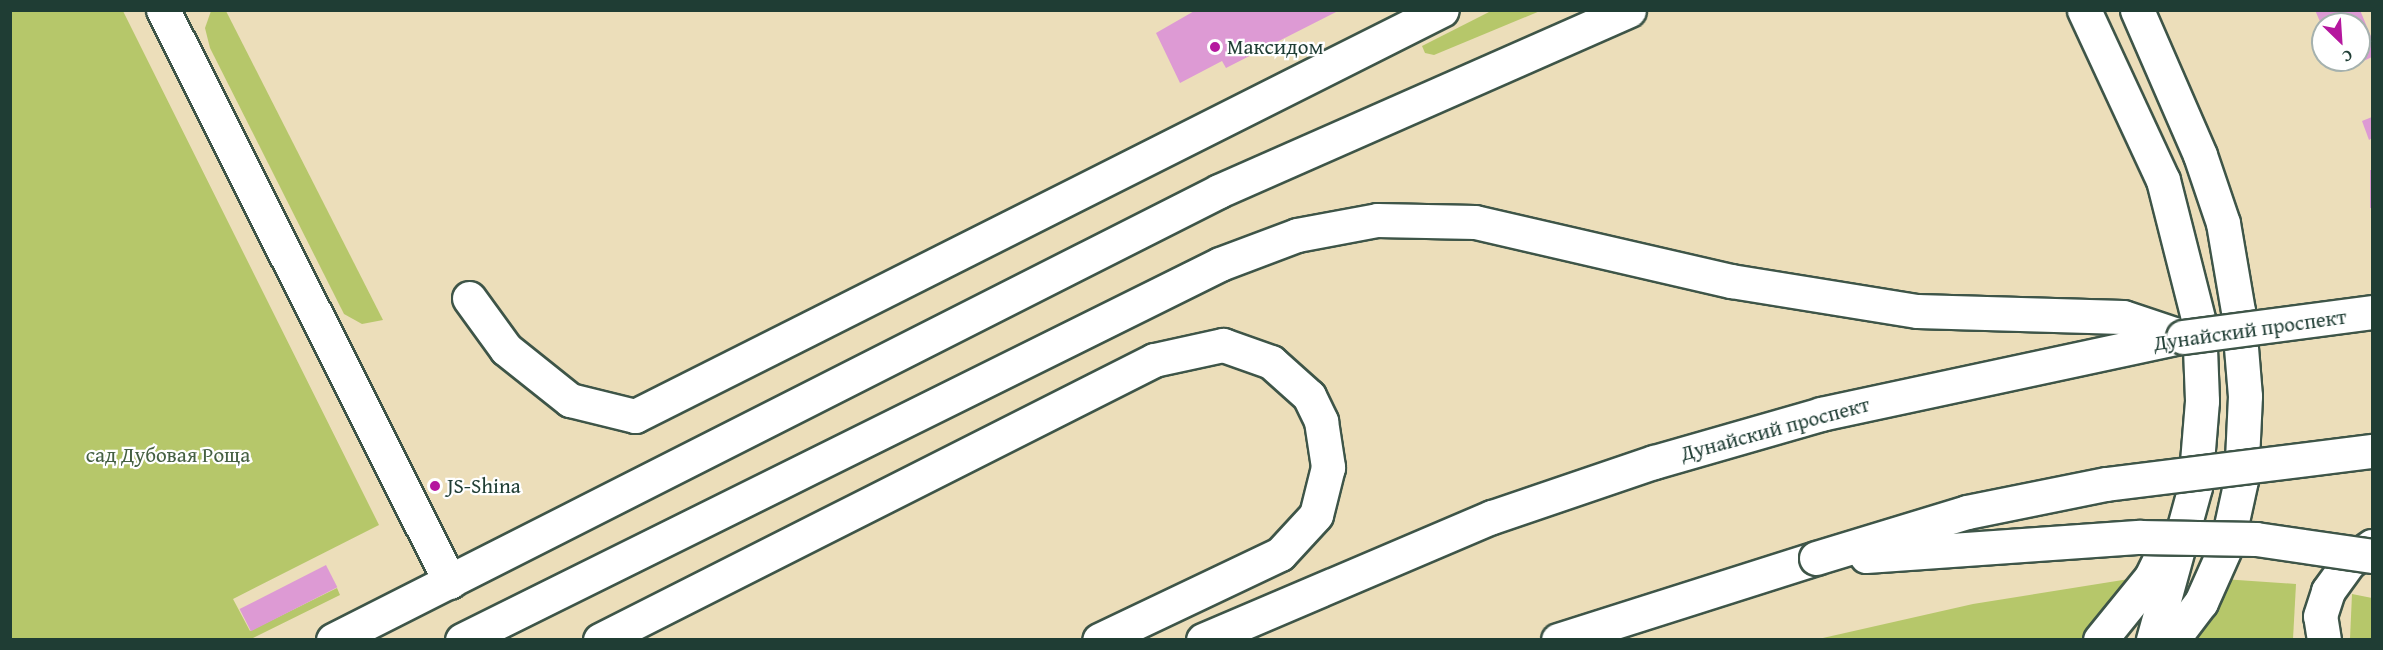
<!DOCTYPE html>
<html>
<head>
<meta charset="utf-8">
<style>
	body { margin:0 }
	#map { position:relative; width:2383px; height:650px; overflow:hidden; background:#ecdeba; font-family:"Gentium Book Plus",serif }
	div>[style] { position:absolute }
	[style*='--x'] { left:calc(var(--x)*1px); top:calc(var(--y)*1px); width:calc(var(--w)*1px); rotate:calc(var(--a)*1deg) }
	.green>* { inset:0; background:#b6c76a }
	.building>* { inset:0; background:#dd9ad4; transform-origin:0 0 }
	.roads { filter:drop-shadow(2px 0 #3e5548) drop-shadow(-2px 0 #3e5548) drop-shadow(0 2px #3e5548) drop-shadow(0 -2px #3e5548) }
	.minor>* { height:33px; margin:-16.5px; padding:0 16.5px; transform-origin:16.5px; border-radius:16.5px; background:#fff }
	.major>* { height:33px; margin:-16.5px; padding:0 16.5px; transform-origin:16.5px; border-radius:16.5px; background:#fff }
	.bridges { filter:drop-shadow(2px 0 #3e5548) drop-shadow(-2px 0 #3e5548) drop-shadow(0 2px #3e5548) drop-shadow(0 -2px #3e5548) }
	.major-bridge>* { height:33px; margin:-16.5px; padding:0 16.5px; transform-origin:16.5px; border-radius:16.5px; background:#fff }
	.dots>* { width:16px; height:16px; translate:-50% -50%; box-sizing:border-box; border:3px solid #fff; border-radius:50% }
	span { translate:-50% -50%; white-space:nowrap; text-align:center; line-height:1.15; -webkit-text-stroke:4.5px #fff; paint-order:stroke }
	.poi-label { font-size:21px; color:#1f3d34 }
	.left { translate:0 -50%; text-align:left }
	.street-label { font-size:21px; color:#1f3d34 }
	.park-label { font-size:21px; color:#456042 }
	.frame { position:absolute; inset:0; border:12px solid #1f3d34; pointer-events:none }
	.north { position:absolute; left:2311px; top:12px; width:60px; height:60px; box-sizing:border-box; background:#fff; border:2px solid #a5b1ae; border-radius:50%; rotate:155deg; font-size:16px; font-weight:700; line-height:24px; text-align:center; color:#1f3d34 }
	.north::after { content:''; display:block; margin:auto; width:21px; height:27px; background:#b5179e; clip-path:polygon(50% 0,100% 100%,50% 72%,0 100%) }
</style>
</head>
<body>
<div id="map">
	<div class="green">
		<i style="clip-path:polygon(10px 11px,123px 11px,379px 525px,233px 599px,250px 631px,337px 588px,340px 595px,251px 639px,11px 639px)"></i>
		<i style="clip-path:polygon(211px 11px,226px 11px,383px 320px,362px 324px,344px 314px,210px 48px,205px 28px)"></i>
		<i style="clip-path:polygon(1491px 11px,1540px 11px,1434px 55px,1425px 53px,1422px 46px)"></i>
		<i style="clip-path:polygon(2129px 579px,2091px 639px,1814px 640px,1973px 604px)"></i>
		<i style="clip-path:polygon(2223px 579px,2296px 584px,2293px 639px,2196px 640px)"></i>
		<i style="clip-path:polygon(2352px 594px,2372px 598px,2372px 639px,2350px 639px)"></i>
	</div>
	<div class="building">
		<i style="clip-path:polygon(1196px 10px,1340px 10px,1226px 68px,1222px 61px,1180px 83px,1156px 33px)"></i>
		<i style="clip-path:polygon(2315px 10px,2360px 10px,2372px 39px,2372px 57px,2342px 71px,2337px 60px,2359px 60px,2359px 24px,2321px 24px)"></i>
		<i style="clip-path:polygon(2372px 117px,2372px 138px,2369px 140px,2362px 121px)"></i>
		<i style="left:2370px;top:170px;width:2px;height:38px"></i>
		<i style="left:326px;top:565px;width:25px;height:97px;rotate:63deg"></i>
	</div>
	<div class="roads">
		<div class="minor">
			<i style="--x:163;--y:10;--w:640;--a:63.35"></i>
			<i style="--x:2084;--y:10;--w:187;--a:65.1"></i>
			<i style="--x:2163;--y:180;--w:146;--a:75.8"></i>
			<i style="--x:2199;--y:322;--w:79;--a:87.8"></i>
			<i style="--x:2202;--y:401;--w:86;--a:94.7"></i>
			<i style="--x:2195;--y:487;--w:159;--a:105.4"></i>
			<i style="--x:2137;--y:10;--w:158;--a:66.5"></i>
			<i style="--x:2200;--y:155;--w:72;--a:71.3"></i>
			<i style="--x:2223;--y:223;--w:89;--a:80.3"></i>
			<i style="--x:2238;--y:311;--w:85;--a:85.3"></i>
			<i style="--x:2245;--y:396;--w:84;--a:92.7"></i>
			<i style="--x:2241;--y:480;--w:66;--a:102.3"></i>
			<i style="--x:2227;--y:544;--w:64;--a:114.1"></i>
			<i style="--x:2201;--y:602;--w:48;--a:127.3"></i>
			<i style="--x:469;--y:298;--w:63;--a:54"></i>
			<i style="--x:506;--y:349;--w:82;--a:38.6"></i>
			<i style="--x:570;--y:400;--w:67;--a:13.8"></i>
			<i style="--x:635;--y:416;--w:903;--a:-26.71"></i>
			<i style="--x:333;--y:640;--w:993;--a:-26.87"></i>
			<i style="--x:1219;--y:191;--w:448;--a:-23.8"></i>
			<i style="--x:2100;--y:640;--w:81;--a:-51"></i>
			<i style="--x:2151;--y:577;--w:39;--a:-64"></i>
			<i style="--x:2324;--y:640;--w:24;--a:-99"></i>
			<i style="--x:2320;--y:616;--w:26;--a:-72"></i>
			<i style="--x:2328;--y:591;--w:36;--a:-54"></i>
			<i style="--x:2349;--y:562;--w:28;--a:-35"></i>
		</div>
		<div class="major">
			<i style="--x:462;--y:640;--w:846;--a:-26.38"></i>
			<i style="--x:1220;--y:264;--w:82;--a:-20.6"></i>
			<i style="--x:1297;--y:235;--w:81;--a:-10.6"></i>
			<i style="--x:1377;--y:220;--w:98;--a:1.2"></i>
			<i style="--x:1475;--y:222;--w:263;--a:13"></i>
			<i style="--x:1731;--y:281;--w:188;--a:9.2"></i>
			<i style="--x:1917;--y:311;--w:206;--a:1.7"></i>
			<i style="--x:2123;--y:317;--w:63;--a:18.4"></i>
			<i style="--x:600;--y:640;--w:621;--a:-26.81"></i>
			<i style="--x:1154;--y:360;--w:71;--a:-12.3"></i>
			<i style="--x:1223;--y:345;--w:51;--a:19.5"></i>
			<i style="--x:1271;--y:362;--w:51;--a:41.8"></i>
			<i style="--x:1309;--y:396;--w:28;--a:64"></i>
			<i style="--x:1321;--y:421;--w:47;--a:81.3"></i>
			<i style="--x:1328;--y:467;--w:49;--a:104"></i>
			<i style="--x:1316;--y:515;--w:53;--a:132.7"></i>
			<i style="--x:1280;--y:554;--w:200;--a:154.6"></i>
			<i style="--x:1203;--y:640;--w:314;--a:-23.1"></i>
			<i style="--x:1492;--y:517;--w:171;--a:-18.8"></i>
			<i style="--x:1654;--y:462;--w:174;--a:-16"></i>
			<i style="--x:1821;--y:414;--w:368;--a:-12.1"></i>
			<i style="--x:1558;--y:640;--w:271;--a:-17.6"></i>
		</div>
	</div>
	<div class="bridges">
		<div class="major-bridge">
			<i style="--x:2183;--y:337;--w:191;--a:-7.5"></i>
			<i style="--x:1866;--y:556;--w:275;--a:-4"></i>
			<i style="--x:2140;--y:537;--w:116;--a:1"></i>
			<i style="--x:2256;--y:539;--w:117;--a:8.3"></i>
			<i style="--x:1816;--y:558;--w:158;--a:-16.9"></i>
			<i style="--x:1967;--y:512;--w:142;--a:-11.4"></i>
			<i style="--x:2106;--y:484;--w:268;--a:-7.1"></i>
		</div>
	</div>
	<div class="dots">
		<i style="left:1215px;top:47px;background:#b5179e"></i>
		<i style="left:435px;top:486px;background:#b5179e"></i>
	</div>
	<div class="poi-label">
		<span class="left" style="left:1227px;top:47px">Максидом</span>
		<span class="left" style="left:447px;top:486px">JS-Shina</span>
	</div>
	<div class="street-label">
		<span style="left:2250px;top:330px;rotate:-8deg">Дунайский проспект</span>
		<span style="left:1775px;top:429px;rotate:-15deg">Дунайский проспект</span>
	</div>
	<div class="park-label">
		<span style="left:168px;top:455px">сад Дубовая Роща</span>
	</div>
	<div class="frame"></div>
	<div class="north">С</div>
</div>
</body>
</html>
